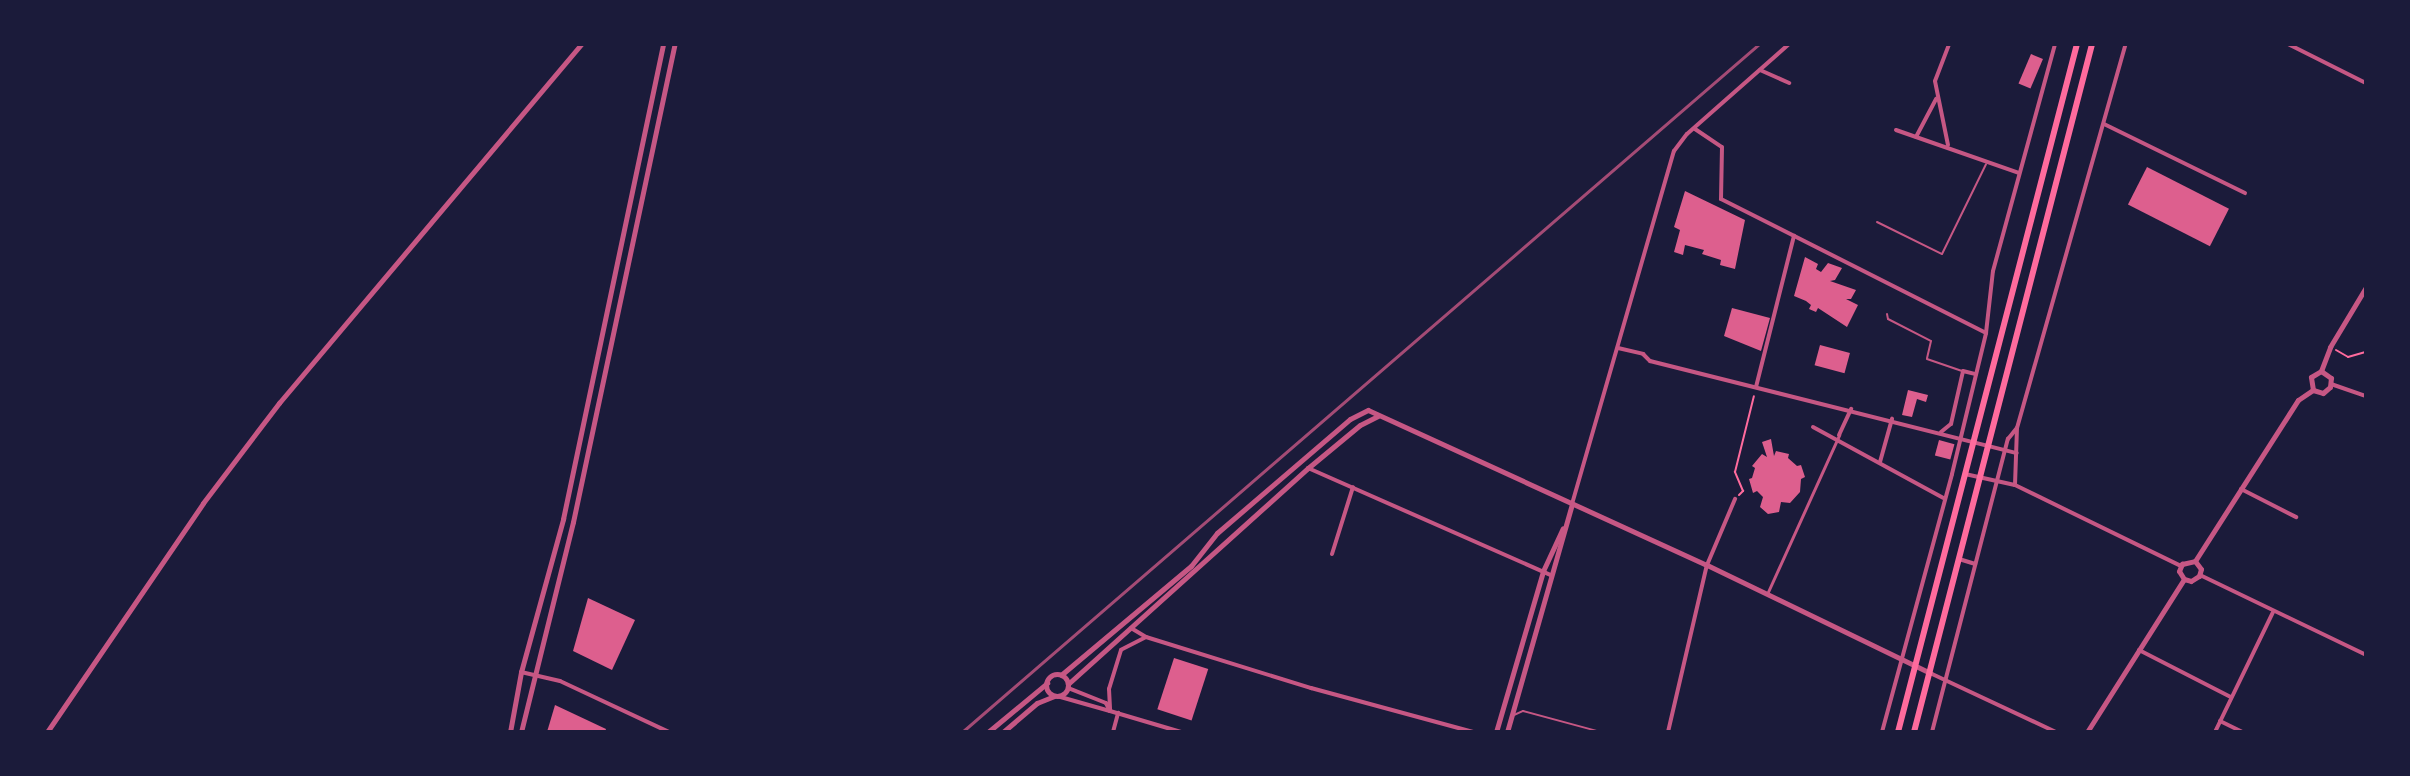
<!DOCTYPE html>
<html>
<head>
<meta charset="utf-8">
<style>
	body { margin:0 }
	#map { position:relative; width:2410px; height:776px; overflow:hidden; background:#1b1b3a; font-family:"Golos Text",sans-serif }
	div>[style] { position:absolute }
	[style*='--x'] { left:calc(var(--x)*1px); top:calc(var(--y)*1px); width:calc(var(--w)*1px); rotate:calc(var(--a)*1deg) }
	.building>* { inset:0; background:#dd5f8e; transform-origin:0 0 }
	.path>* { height:2px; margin:-1px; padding:0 1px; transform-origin:1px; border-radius:1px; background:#ff6b9d }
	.service>* { height:2px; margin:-1px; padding:0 1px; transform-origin:1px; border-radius:1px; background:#c65784 }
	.pedestrian>* { height:3px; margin:-1.5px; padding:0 1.5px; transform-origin:1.5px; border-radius:1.5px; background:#c65784 }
	.minor>* { height:4px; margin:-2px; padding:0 2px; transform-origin:2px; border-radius:2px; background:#c65784 }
	.tertiary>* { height:5px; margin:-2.5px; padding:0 2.5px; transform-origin:2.5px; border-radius:2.5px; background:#c65784 }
	.tertiary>.ring { margin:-2.5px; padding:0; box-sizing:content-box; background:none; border:5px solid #c65784; border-radius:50% }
	.primary>* { height:6px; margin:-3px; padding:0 3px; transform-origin:3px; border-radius:3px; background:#ff6b9d }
	.rail>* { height:3px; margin:-1.5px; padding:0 1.5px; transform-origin:1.5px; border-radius:1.5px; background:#a44b75 }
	span { translate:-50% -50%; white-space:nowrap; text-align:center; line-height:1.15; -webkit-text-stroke:6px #1b1b3a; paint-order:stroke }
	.frame { position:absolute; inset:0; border:46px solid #1b1b3a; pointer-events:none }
</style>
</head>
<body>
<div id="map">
	<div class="building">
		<i style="left:2031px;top:54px;width:13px;height:32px;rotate:23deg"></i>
		<i style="left:2147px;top:167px;width:92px;height:42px;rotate:27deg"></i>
		<i style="clip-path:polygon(1685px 191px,1745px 220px,1735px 269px,1720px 265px,1721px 260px,1702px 254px,1704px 250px,1685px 245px,1683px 255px,1674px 252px,1680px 230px,1674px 227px)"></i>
		<i style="clip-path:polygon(1805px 257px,1818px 264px,1816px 269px,1821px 272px,1828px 263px,1842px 268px,1835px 280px,1830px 281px,1856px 290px,1851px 299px,1846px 299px,1858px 305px,1847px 327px,1818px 308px,1816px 312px,1809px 309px,1811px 305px,1806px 301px,1794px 296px)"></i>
		<i style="clip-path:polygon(1732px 308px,1770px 318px,1761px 351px,1724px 336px)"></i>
		<i style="left:1820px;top:345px;width:31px;height:21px;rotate:15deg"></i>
		<i style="clip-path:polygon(1908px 390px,1928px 395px,1926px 402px,1917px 399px,1912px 417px,1902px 415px)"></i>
		<i style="clip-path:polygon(1771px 439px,1774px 456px,1776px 451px,1789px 454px,1788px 458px,1797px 466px,1801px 465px,1805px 477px,1801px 479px,1800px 492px,1790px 503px,1781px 502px,1779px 512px,1768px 514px,1760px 507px,1763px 497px,1757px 491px,1753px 493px,1749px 479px,1752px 478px,1755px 468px,1752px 466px,1762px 454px,1767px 457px,1762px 442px)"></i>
		<i style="left:1939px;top:440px;width:16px;height:16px;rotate:15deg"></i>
		<i style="clip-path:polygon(588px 598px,635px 620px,612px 670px,573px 651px)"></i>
		<i style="left:1174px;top:658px;width:36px;height:54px;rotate:18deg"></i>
		<i style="clip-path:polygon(555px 705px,606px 729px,605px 732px,547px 732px)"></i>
	</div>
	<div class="path">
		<i style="--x:2336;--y:350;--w:14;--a:30"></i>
		<i style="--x:2348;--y:357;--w:19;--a:-16"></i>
		<i style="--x:1739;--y:495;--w:6;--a:-45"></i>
		<i style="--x:1743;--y:491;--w:21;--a:-113"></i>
		<i style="--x:1735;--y:472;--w:78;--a:-76"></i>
	</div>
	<div class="service">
		<i style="--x:1877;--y:222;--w:72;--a:26.2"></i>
		<i style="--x:1942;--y:254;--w:100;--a:-63.9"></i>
		<i style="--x:1887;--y:314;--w:5;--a:79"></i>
		<i style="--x:1888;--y:319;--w:48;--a:27.1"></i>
		<i style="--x:1931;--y:341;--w:18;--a:103"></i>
		<i style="--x:1927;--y:359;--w:37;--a:19"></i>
		<i style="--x:1514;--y:715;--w:10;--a:-24"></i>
		<i style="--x:1523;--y:711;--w:81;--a:15.1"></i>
	</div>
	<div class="pedestrian">
		<i style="--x:1767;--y:594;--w:175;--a:-65.6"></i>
	</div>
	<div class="minor">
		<i style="--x:2288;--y:44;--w:87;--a:26.6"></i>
		<i style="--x:1760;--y:70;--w:32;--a:24"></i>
		<i style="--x:2104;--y:124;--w:157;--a:26.1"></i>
		<i style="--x:1695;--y:129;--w:32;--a:34"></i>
		<i style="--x:1722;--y:147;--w:52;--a:91.1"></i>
		<i style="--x:1721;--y:199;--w:297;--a:26.8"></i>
		<i style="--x:1896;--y:130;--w:130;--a:19.3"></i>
		<i style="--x:1916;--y:137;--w:43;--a:-62.2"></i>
		<i style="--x:1948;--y:145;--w:65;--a:-101.5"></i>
		<i style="--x:1935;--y:81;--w:40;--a:-69"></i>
		<i style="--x:1618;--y:348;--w:26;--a:13"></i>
		<i style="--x:1643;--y:354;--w:10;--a:45"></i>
		<i style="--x:1650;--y:361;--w:378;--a:14.1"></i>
		<i style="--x:2331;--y:384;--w:37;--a:19"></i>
		<i style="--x:1756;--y:387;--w:156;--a:-75.9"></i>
		<i style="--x:1813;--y:427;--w:148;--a:28.6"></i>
		<i style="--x:1941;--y:432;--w:13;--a:-39"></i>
		<i style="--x:1951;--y:424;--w:54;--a:-77.2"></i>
		<i style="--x:1963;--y:371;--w:12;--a:14"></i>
		<i style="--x:1839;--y:435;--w:29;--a:-65"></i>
		<i style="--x:1880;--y:462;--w:45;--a:-74.4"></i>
		<i style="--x:1308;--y:468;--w:266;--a:23.8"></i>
		<i style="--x:1965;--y:474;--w:51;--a:12.4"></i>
		<i style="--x:2015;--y:485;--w:185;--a:26"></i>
		<i style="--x:2015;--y:485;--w:57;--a:-88"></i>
		<i style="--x:2241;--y:489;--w:62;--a:27"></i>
		<i style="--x:1572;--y:504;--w:367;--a:-73.9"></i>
		<i style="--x:1674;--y:151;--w:21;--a:-53"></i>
		<i style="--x:1687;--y:134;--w:136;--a:-41.4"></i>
		<i style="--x:1332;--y:554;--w:70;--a:-72.6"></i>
		<i style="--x:1959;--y:559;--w:17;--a:17"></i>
		<i style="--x:2200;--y:575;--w:184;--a:25.7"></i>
		<i style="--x:1131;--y:628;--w:17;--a:31"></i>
		<i style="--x:1146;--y:637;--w:173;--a:17.2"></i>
		<i style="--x:1311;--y:688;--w:168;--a:15.2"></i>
		<i style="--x:1146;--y:637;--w:28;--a:153"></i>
		<i style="--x:1121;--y:650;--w:41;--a:107.1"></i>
		<i style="--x:1109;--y:689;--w:22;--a:87"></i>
		<i style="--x:1110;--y:711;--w:74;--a:16.5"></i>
		<i style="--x:2139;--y:650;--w:103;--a:27.1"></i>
		<i style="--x:521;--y:672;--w:40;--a:13"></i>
		<i style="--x:560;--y:681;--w:120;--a:25.1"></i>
		<i style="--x:1930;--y:673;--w:139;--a:25.1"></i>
		<i style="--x:1057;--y:696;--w:55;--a:15.8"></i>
		<i style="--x:1110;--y:711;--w:9;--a:-117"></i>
		<i style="--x:1106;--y:703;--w:41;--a:-158.5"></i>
		<i style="--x:2220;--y:721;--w:25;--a:26"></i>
		<i style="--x:1113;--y:732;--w:20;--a:-75"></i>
		<i style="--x:1668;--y:732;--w:171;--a:-76.9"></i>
		<i style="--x:1707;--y:565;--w:72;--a:-67"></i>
		<i style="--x:1882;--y:732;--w:267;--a:-74.8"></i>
		<i style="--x:1952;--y:474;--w:145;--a:-76.4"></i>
		<i style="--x:1986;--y:333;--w:62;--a:-83.6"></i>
		<i style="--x:1993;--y:271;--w:235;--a:-74.7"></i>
		<i style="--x:1932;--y:732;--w:303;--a:-75.5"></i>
		<i style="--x:2008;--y:439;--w:14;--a:-51"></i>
		<i style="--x:2017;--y:428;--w:399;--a:-74.2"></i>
		<i style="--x:2215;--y:732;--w:133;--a:-64.2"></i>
	</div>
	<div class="tertiary">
		<i style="--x:2321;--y:371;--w:26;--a:-69"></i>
		<i style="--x:2330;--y:347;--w:70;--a:-59"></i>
		<i style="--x:2313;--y:390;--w:10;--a:17"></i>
		<i style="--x:2323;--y:393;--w:9;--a:-41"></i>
		<i style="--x:2330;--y:387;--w:9;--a:-84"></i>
		<i style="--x:2331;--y:378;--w:12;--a:-145"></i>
		<i style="--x:2313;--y:390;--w:13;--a:-99"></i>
		<i style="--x:2311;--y:377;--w:12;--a:-31"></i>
		<i style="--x:2195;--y:561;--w:191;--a:-57.4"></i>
		<i style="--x:2298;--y:400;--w:18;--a:-34"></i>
		<i style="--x:2184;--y:579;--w:7;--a:16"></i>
		<i style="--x:2191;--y:581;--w:9;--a:-32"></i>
		<i style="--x:2199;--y:576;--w:7;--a:-74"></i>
		<i style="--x:2201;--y:569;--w:10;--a:-127"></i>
		<i style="--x:2184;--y:579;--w:9;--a:-122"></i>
		<i style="--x:2179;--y:571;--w:8;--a:-67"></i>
		<i style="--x:2182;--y:564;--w:13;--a:-13"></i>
		<i class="ring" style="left:1046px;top:674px;width:17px;height:17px"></i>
		<i style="--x:1061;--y:675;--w:170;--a:-40"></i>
		<i style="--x:1191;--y:566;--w:42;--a:-51.8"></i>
		<i style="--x:1217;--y:533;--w:175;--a:-40.6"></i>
		<i style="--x:1350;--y:419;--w:20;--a:-27"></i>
		<i style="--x:1368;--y:410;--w:373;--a:24.6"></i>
		<i style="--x:1707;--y:565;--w:248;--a:25.8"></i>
		<i style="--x:1068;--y:684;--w:323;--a:-42"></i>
		<i style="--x:1308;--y:468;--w:67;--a:-39.6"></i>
		<i style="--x:1360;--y:425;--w:20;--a:-27"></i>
		<i style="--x:47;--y:732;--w:277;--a:-55.7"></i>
		<i style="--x:203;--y:503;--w:126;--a:-52.8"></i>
		<i style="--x:279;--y:403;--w:469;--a:-49.9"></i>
		<i style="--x:510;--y:732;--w:61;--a:-79.6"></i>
		<i style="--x:521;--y:672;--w:159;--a:-74.6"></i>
		<i style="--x:563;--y:519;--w:485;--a:-78.1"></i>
		<i style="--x:521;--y:732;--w:216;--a:-76.1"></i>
		<i style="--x:573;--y:522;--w:489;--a:-78"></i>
		<i style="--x:988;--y:732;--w:77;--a:-39.7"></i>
		<i style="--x:1003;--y:732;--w:45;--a:-40.5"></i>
		<i style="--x:1037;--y:703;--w:18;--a:-22"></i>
		<i style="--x:1496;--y:732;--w:168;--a:-73.7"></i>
		<i style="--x:1543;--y:571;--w:47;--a:-65.1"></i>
		<i style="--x:1507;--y:732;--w:237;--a:-74.1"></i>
		<i style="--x:2087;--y:732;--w:181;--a:-57.6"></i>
	</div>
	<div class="primary">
		<i style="--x:1898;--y:732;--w:711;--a:-75.42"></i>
		<i style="--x:1914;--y:732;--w:711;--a:-75.49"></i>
	</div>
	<div class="rail">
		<i style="--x:962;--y:732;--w:1053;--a:-40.8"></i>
	</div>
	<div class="frame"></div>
</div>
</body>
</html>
